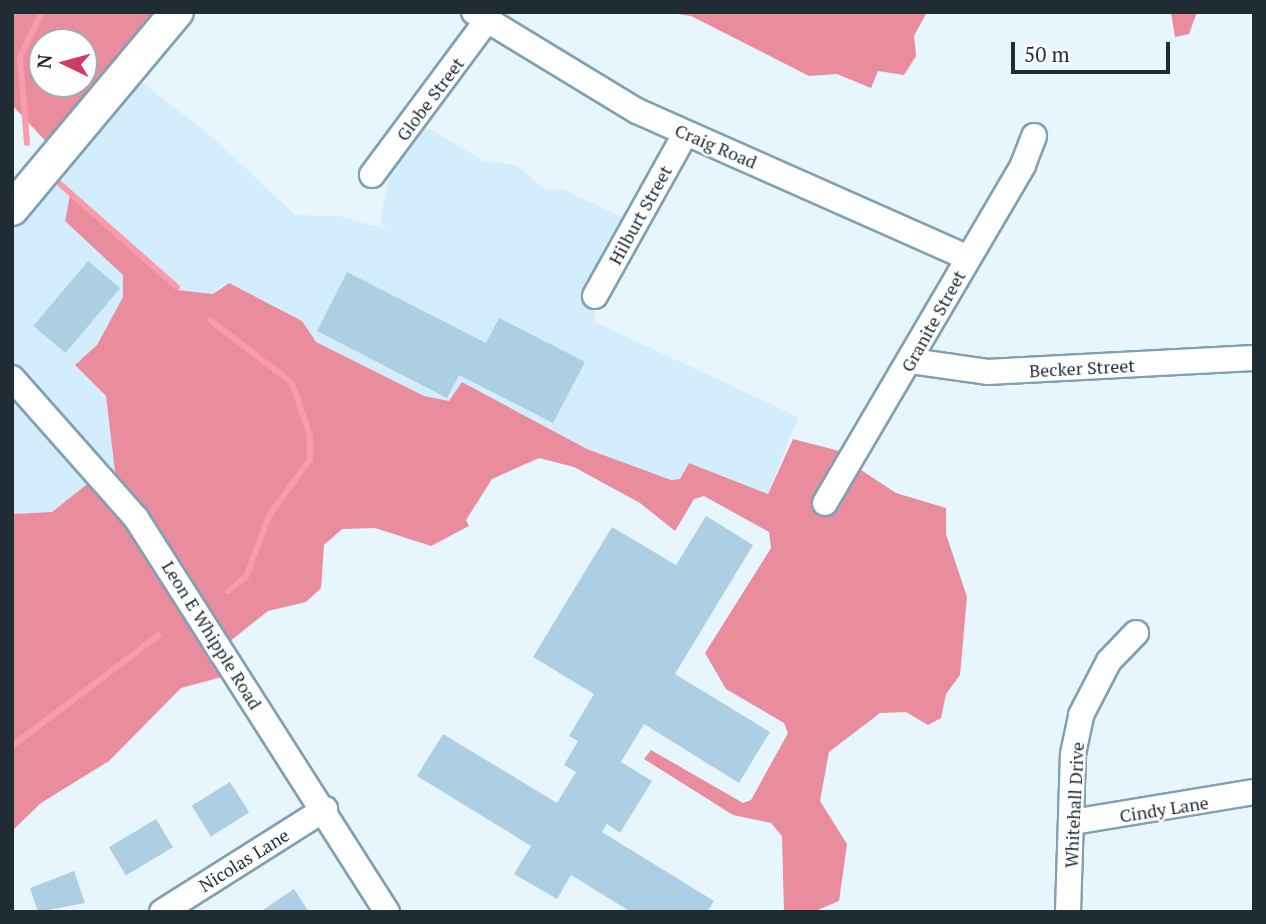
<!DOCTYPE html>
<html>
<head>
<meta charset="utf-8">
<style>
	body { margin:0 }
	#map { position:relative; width:1266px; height:924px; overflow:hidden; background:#e7f5fd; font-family:"PT Serif",serif }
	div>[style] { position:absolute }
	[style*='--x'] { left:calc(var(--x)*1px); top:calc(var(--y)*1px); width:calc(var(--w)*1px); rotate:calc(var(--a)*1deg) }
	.built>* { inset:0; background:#d4edfc }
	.forest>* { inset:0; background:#e98c9d }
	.stream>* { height:6px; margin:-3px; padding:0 3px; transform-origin:3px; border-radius:3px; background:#f99bab }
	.building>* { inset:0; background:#adcfe3; transform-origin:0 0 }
	.roads { filter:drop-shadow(2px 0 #80a0b3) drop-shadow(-2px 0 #80a0b3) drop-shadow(0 2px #80a0b3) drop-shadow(0 -2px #80a0b3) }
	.minor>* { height:24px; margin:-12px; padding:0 12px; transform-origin:12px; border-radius:12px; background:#fff }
	.major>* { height:32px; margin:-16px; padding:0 16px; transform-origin:16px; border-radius:16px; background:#fff }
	span { translate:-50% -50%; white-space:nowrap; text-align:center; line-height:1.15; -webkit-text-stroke:5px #fff; paint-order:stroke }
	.street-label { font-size:18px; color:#1f2c34 }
	.frame { position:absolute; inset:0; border:14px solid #1f2c34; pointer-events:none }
	.north { position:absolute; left:28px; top:28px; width:70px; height:70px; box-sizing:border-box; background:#fff; border:2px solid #a5abae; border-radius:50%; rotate:275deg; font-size:19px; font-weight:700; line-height:28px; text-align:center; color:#1f2c34 }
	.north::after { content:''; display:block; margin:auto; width:24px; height:32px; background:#cc3d63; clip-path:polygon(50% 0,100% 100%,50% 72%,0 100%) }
	.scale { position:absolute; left:1011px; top:42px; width:159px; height:32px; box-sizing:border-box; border:4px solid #1f2c34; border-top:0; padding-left:9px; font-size:21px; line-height:24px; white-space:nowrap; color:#1f2c34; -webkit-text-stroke:5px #fff; paint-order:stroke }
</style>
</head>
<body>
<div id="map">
	<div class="built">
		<i style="clip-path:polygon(128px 72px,210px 135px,295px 215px,338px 216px,386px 229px,380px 220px,392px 163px,421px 124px,484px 161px,516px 165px,546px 190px,563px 189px,636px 224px,595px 296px,595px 322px,798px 417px,768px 494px,690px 463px,680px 479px,671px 480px,587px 449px,463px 382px,449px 401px,424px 396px,316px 343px,225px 283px,213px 294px,177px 290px,70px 195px,67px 221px,123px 275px,123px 297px,97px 345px,75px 365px,106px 395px,118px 490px,101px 473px,52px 512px,12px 514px,12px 207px)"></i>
	</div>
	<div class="forest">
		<i style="clip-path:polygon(evenodd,12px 12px,174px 12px,52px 148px,12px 105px,12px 12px,42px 42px,84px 42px,84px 84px,42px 84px,42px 42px)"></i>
		<i style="clip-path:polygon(665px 12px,927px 12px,914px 36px,916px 56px,904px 75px,878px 71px,871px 88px,837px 74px,809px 76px,691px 16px)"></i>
		<i style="clip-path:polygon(1171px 12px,1197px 12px,1189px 34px,1175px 37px)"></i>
		<i style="clip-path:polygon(70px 195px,177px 290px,213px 294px,229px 283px,302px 321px,316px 342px,424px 396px,449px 401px,462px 382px,587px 449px,671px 480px,680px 479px,689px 463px,768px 494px,793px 439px,851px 454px,855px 466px,896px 493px,946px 508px,946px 534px,967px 597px,960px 675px,946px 694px,941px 718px,928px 725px,906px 712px,880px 713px,829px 752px,820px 801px,847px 844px,839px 901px,813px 912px,784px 912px,782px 836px,771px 823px,733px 815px,644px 759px,651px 750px,743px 803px,751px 800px,788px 733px,784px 723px,726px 689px,705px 653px,771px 548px,769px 532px,704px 496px,694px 499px,675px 531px,640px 503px,574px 467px,539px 458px,492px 479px,466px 520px,469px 526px,431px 546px,375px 528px,342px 529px,324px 545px,321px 588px,306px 602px,268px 611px,229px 642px,244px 671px,181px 688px,109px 761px,41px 803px,12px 831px,12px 514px,52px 512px,101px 473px,117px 488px,106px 396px,75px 365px,97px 345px,123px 297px,123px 275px,65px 221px)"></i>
	</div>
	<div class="stream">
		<i style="--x:27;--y:143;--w:86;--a:-94.7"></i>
		<i style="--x:20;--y:57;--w:50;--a:-63.9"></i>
		<i style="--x:60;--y:184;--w:156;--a:41.4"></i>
		<i style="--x:210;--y:320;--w:103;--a:37.5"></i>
		<i style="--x:292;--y:383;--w:56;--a:71.2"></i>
		<i style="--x:310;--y:436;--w:23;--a:90"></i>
		<i style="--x:310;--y:459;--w:70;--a:125.7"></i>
		<i style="--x:269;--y:516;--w:65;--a:110.7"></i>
		<i style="--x:246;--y:577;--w:23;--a:142"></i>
		<i style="--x:12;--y:746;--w:184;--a:-37.1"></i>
	</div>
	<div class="building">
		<i style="left:88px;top:261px;width:42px;height:85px;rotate:40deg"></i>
		<i style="clip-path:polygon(347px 272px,486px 343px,499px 318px,585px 362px,553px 423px,459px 375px,447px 398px,317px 331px)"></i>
		<i style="clip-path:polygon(706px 516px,753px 545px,675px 674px,770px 732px,739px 783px,644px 724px,621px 762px,652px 781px,620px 833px,607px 824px,602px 832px,714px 901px,707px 912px,631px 912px,571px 875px,557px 899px,514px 874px,531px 846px,417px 776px,443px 734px,557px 803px,576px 772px,564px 765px,578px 741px,569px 736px,594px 694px,533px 657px,612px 527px,676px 565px)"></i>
		<i style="left:230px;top:782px;width:36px;height:45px;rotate:58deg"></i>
		<i style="left:156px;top:819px;width:33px;height:55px;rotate:59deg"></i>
		<i style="clip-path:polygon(74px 871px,85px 903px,38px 912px,30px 888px)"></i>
		<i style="clip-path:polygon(294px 889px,309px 912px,260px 912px)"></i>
	</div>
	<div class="roads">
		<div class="minor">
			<i style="--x:474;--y:12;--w:191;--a:31.3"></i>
			<i style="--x:637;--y:111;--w:362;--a:23.9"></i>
			<i style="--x:372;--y:175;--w:193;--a:-53.4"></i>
			<i style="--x:595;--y:296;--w:185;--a:-60.9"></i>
			<i style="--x:911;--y:361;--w:77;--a:8.2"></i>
			<i style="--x:987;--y:372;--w:267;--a:-3"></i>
			<i style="--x:12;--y:378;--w:187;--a:48.5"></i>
			<i style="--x:136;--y:518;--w:467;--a:57.5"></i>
			<i style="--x:825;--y:503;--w:392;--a:-59.6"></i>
			<i style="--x:1023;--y:165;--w:31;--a:-69"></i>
			<i style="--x:1073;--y:822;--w:183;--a:-9.4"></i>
			<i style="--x:162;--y:912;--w:193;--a:-32.3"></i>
			<i style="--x:1068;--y:912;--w:158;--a:-88.2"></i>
			<i style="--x:1073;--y:754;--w:40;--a:-78"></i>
			<i style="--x:1081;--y:715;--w:61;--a:-62.6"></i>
			<i style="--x:1109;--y:661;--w:39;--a:-46"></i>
		</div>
		<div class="major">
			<i style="--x:12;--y:209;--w:257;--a:-50.1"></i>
		</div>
	</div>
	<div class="street-label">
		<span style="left:430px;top:99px;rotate:-53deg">Globe Street</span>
		<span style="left:716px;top:146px;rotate:23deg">Craig Road</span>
		<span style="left:640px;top:215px;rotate:-61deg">Hilburt Street</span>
		<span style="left:933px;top:321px;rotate:-61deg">Granite Street</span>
		<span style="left:1082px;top:368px;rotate:-3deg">Becker Street</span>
		<span style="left:212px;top:635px;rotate:58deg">Leon E Whipple Road</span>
		<span style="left:1074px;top:805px;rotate:-87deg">Whitehall Drive</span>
		<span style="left:1164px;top:809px;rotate:-9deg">Cindy Lane</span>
		<span style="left:244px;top:860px;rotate:-32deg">Nicolas Lane</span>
	</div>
	<div class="frame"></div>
	<div class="north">N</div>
	<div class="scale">50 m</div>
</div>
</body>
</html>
